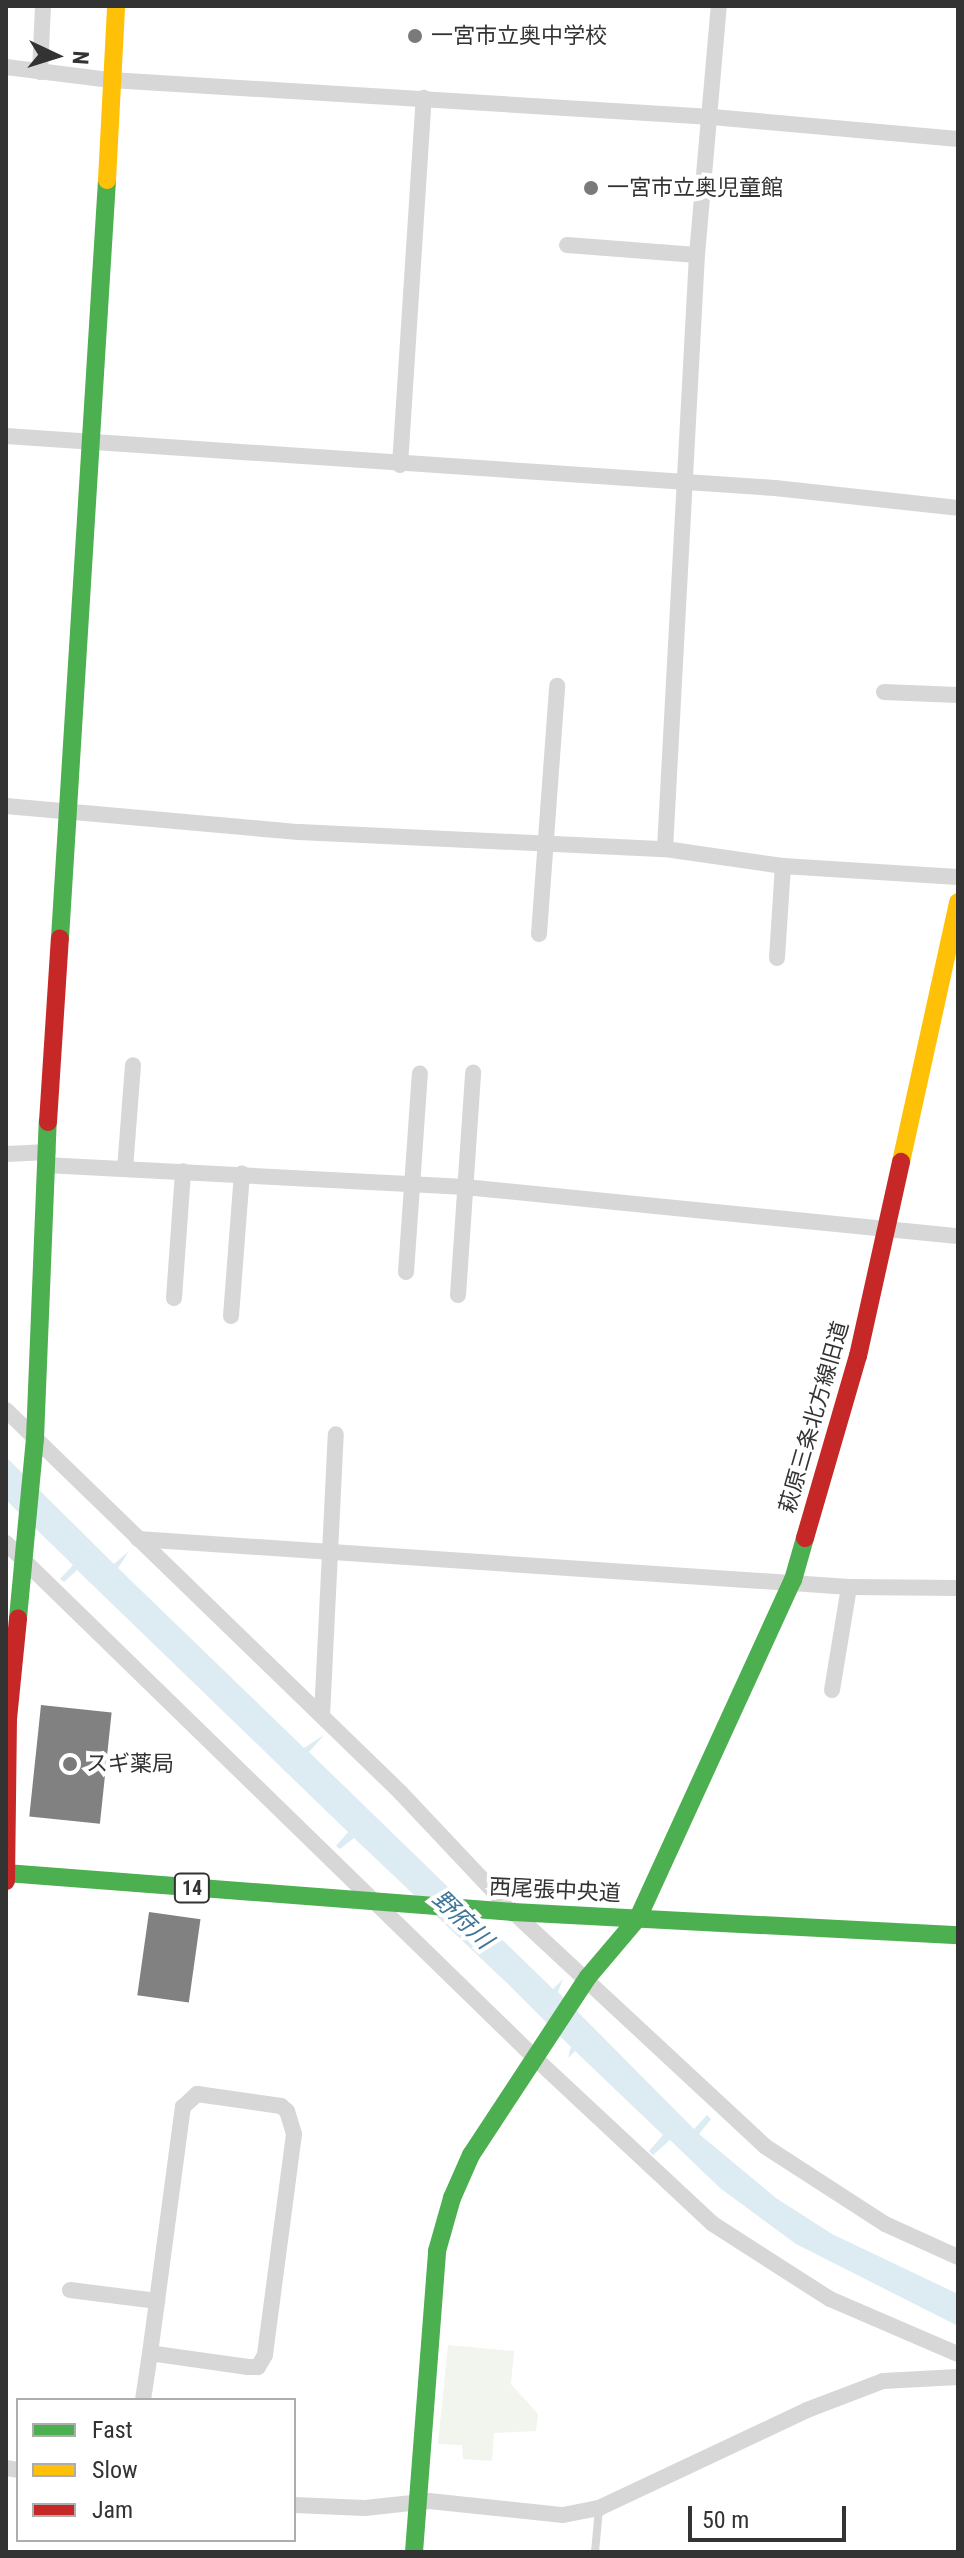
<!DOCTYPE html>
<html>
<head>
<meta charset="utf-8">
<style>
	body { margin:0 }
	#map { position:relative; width:964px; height:2558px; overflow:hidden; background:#fff; font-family:"Roboto Condensed","Noto Sans JP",sans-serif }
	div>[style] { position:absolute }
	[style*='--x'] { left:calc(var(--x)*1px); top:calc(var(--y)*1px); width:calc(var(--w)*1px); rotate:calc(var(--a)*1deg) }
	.green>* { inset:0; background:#f1f5ed }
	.water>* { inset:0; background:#ddebf3 }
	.building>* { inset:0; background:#818181; transform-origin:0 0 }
	.lane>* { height:8px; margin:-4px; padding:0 4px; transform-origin:4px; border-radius:4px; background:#d7d7d7 }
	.street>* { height:16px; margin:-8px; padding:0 8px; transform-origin:8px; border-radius:8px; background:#d7d7d7 }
	.fast>* { height:18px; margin:-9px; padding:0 9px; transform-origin:9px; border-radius:9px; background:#4caf50 }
	.slow>* { height:18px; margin:-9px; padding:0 9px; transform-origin:9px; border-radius:9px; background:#ffc107 }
	.jam>* { height:18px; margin:-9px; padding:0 9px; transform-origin:9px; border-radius:9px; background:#c62828 }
	.dots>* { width:22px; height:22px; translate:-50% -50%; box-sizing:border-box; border:4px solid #fff; border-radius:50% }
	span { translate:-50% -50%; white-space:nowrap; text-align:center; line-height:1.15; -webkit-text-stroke:8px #fff; paint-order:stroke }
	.shield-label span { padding:2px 6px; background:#fff; border:2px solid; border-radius:6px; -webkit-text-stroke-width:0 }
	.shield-label { font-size:20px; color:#333; font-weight:700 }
	.poi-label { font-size:22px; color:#333 }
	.left { translate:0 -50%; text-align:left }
	.street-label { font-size:22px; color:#333 }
	.water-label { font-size:24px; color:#3f7597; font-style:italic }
	.frame { position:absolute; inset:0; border:8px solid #333; pointer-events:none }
	.legend { position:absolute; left:16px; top:2398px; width:280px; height:144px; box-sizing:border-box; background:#fff; border:2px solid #adadad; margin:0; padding:10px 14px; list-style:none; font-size:24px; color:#333 }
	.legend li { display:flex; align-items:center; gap:16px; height:40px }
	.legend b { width:40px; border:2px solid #adadad }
	.north { position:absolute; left:16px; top:16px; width:80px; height:80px; -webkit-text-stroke:6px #fff; paint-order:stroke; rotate:94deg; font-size:22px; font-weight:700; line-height:32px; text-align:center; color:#333 }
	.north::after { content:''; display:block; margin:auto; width:28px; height:36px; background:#333; clip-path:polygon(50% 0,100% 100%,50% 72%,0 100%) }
	.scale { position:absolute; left:688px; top:2506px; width:158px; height:36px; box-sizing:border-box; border:4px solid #333; border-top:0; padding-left:10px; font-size:24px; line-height:28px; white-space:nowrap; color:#333; -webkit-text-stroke:6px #fff; paint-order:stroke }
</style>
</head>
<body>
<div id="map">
	<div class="green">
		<i style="clip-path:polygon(448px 2345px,514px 2351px,511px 2384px,538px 2414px,536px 2431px,494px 2433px,492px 2461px,463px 2459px,462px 2445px,438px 2444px)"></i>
	</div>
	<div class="water">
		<i style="clip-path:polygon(6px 1457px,114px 1564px,129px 1551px,118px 1568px,304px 1748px,324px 1735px,309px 1752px,553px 1989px,563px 1979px,558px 1992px,694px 2129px,707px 2115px,711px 2119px,699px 2134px,776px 2198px,832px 2234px,958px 2294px,958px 2326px,796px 2244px,720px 2188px,670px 2140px,653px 2155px,649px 2151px,663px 2135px,575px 2051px,568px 2058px,571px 2047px,508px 1984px,354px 1838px,340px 1849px,336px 1846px,348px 1832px,77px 1570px,64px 1582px,60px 1579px,73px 1565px,6px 1500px)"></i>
	</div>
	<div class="building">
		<i style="left:41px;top:1705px;width:71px;height:112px;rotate:6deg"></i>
		<i style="left:149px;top:1912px;width:52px;height:84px;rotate:8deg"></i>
	</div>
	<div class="lane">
		<i style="--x:595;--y:2552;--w:43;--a:-84.7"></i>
	</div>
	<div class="street">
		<i style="--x:6;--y:67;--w:106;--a:7.1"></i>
		<i style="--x:111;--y:80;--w:602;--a:3.52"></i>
		<i style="--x:712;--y:117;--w:247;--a:5.1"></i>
		<i style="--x:40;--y:72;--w:66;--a:-87.4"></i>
		<i style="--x:567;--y:245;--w:130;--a:4.4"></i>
		<i style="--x:6;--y:436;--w:771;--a:3.87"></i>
		<i style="--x:775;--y:488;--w:184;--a:6.2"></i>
		<i style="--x:400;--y:465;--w:368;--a:-86.3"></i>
		<i style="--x:884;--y:692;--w:74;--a:2.3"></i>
		<i style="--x:6;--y:806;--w:294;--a:5.1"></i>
		<i style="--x:299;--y:832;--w:366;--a:2.7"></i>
		<i style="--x:665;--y:849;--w:119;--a:8.2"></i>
		<i style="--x:783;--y:866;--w:175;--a:3.6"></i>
		<i style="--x:665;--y:849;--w:595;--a:-86.92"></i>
		<i style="--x:697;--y:255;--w:250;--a:-85"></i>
		<i style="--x:539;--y:934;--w:249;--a:-85.8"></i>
		<i style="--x:777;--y:958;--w:92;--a:-86.3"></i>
		<i style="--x:6;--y:1154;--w:42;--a:-2.7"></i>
		<i style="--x:45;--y:1165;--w:421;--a:3"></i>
		<i style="--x:465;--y:1187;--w:495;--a:5.7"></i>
		<i style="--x:125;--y:1169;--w:104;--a:-85.6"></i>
		<i style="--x:406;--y:1272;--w:199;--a:-86"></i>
		<i style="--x:458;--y:1295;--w:223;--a:-86.1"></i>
		<i style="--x:174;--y:1298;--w:127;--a:-85.9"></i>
		<i style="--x:231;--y:1316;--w:143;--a:-85.6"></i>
		<i style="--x:6;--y:1410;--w:549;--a:44.11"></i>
		<i style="--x:400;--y:1792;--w:165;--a:46.7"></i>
		<i style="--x:513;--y:1912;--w:345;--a:42.9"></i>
		<i style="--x:766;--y:2147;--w:142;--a:32.9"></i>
		<i style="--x:885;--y:2224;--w:80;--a:24.3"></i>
		<i style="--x:138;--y:1539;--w:713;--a:3.86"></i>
		<i style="--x:849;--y:1587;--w:109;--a:0.5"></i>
		<i style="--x:6;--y:1543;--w:740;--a:44.23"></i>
		<i style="--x:536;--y:2059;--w:242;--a:43"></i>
		<i style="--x:713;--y:2224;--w:139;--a:32.7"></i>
		<i style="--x:830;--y:2299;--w:139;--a:23.3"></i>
		<i style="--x:832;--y:1690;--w:104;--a:-80.6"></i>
		<i style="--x:322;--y:1716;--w:282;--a:-87.2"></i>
		<i style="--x:70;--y:2290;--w:88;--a:7.2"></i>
		<i style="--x:143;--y:2400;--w:48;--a:-81.5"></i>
		<i style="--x:150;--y:2353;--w:52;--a:-82.3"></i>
		<i style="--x:157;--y:2301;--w:196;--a:-82.4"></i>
		<i style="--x:183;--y:2107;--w:19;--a:-43"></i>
		<i style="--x:197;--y:2094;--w:85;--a:8.1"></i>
		<i style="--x:281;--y:2106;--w:8;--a:40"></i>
		<i style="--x:287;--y:2111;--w:24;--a:73"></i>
		<i style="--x:294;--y:2134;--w:223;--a:97.5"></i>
		<i style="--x:265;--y:2355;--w:14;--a:120"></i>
		<i style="--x:258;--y:2367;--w:10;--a:180"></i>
		<i style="--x:248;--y:2367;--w:99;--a:-171.9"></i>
		<i style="--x:6;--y:2468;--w:12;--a:9"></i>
		<i style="--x:294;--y:2505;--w:71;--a:2.4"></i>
		<i style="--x:365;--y:2508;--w:64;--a:-6.2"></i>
		<i style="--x:429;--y:2501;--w:135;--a:6"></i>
		<i style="--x:563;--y:2515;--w:37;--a:-11"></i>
		<i style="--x:599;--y:2508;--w:230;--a:-25.2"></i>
		<i style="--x:807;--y:2410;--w:81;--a:-20.9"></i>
		<i style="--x:883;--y:2381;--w:75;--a:-3.1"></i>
	</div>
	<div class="fast">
		<i style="--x:60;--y:938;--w:759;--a:-86.45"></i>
		<i style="--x:18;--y:1618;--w:180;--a:-84.6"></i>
		<i style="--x:35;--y:1439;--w:317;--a:-87.7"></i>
		<i style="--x:6;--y:1873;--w:508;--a:4.4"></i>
		<i style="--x:513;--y:1912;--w:446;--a:3"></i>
		<i style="--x:414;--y:2552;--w:302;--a:-85.6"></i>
		<i style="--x:437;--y:2251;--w:55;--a:-74.2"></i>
		<i style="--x:452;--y:2198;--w:47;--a:-66.2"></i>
		<i style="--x:471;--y:2155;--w:213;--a:-56.7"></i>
		<i style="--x:588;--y:1977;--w:77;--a:-49.7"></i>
		<i style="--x:638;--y:1918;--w:372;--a:-65.4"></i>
		<i style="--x:793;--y:1580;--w:44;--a:-74.1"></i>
	</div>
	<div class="slow">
		<i style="--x:107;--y:180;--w:174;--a:-87"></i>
		<i style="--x:901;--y:1162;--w:266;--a:-77.6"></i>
	</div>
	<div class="jam">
		<i style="--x:48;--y:1122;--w:184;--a:-86.3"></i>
		<i style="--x:805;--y:1538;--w:190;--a:-73.8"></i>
		<i style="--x:858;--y:1356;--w:199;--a:-77.5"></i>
		<i style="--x:6;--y:1881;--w:162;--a:-89.3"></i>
		<i style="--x:8;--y:1719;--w:101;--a:-84.3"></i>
	</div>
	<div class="dots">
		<i style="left:415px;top:36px;background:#7a7a7a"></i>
		<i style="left:591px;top:188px;background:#7a7a7a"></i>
		<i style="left:70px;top:1764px;background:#7a7a7a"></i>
	</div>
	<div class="shield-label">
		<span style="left:192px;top:1888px">14</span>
	</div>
	<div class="poi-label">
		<span class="left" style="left:431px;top:36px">一宮市立奥中学校</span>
		<span class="left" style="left:607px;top:188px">一宮市立奥児童館</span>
		<span class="left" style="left:86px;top:1764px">スギ薬局</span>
	</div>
	<div class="street-label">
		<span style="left:814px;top:1417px;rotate:-74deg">萩原三条北方線旧道</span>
		<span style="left:555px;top:1890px;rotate:3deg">西尾張中央道</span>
	</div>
	<div class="water-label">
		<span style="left:462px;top:1920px;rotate:44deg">野府川</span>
	</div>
	<div class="frame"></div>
	<ul class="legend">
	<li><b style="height:10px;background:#4caf50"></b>Fast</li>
	<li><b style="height:10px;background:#ffc107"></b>Slow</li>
	<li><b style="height:10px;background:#c62828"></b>Jam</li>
	</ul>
	<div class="north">N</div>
	<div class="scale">50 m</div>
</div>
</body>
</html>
